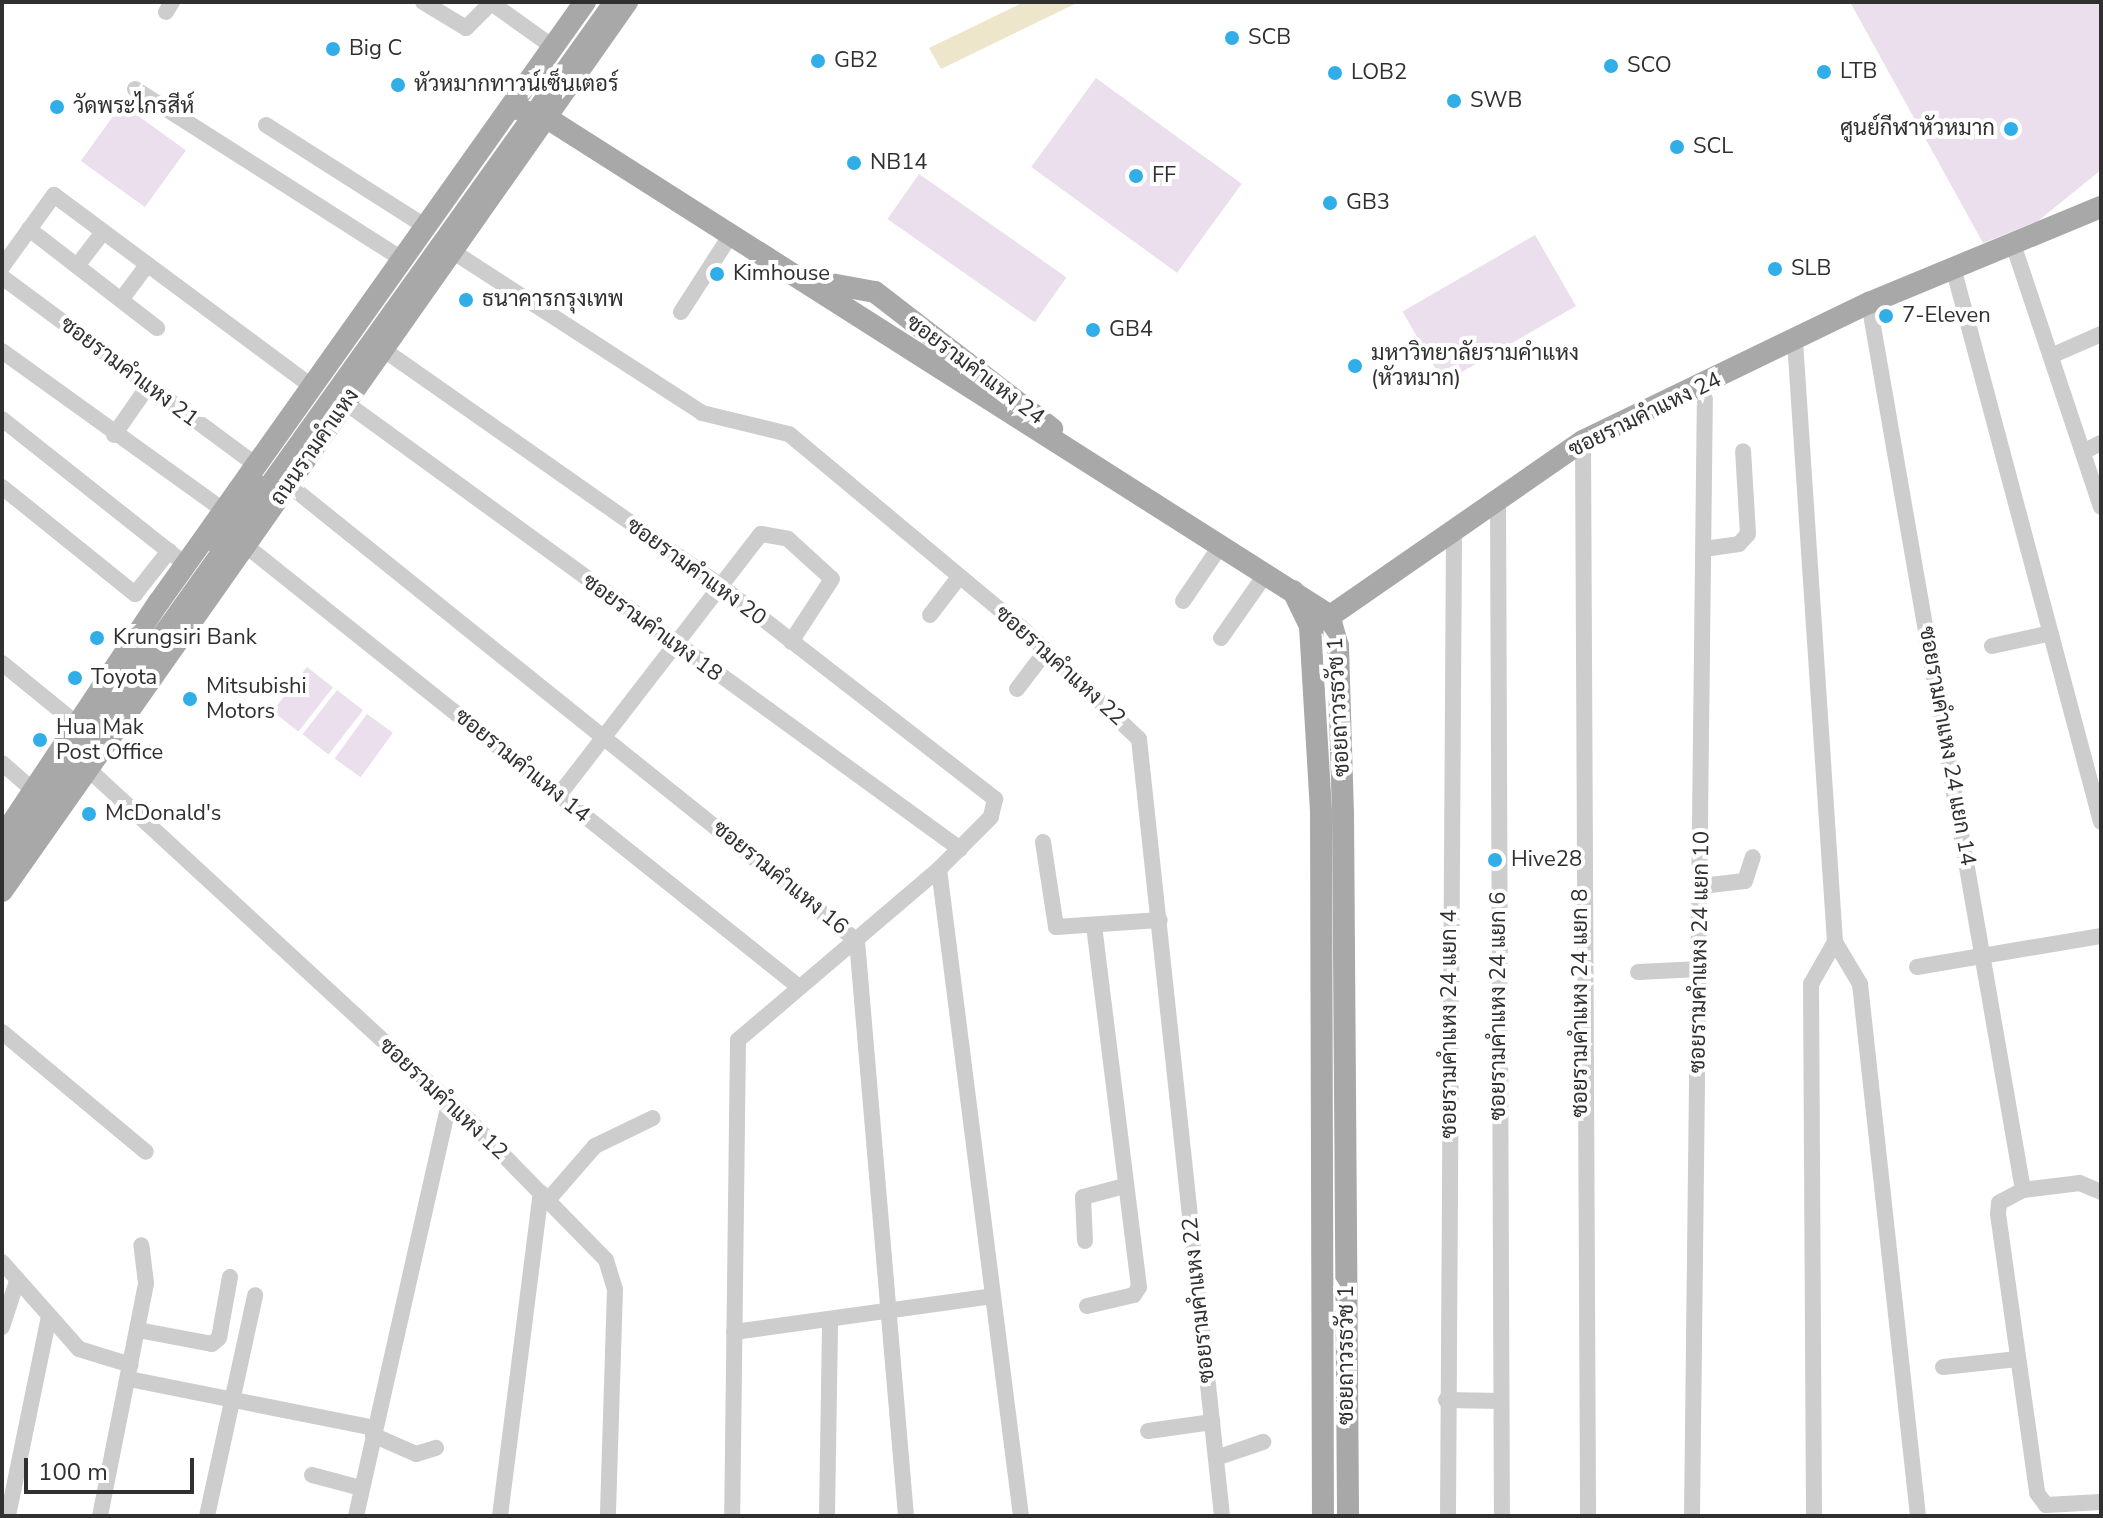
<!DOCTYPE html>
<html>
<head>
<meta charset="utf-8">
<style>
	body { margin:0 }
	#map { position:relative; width:2103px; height:1518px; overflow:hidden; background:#fff; font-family:"Nunito Sans",Sarabun,sans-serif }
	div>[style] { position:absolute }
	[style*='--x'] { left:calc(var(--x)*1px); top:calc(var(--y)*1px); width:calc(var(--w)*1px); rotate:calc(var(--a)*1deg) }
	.green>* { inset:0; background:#ebdeed; transform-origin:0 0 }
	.water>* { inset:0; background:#ede6ca }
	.minor>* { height:16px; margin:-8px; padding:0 8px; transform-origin:8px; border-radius:8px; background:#cdcdcd }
	.major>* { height:22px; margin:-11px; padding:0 11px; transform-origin:11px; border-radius:11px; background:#a8a8a8 }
	.major-bridge>* { height:22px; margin:-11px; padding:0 11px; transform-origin:11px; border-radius:11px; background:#a8a8a8 }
	.dots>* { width:22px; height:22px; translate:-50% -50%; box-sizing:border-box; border:4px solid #fff; border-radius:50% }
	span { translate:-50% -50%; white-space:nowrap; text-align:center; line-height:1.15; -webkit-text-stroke:8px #fff; paint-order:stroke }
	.poi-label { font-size:22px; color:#303030 }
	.left { translate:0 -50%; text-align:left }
	.right { translate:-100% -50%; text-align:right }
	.street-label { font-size:22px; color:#303030 }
	.frame { position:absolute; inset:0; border:4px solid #303030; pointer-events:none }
	.scale { position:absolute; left:24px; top:1458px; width:170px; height:36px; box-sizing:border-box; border:4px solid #303030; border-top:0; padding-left:10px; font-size:24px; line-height:28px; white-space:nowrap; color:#303030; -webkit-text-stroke:6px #fff; paint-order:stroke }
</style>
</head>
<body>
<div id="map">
	<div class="green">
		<i style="clip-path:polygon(1850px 2px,2101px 2px,2101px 170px,2038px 221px,1983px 243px)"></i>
		<i style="left:1096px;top:78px;width:180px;height:110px;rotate:36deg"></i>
		<i style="left:122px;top:104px;width:79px;height:70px;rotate:36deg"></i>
		<i style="left:919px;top:174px;width:180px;height:55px;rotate:35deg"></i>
		<i style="left:1535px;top:235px;width:82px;height:153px;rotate:60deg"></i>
		<i style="left:307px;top:667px;width:33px;height:56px;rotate:38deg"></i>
		<i style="left:337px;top:690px;width:33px;height:56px;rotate:38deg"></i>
		<i style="left:367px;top:714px;width:32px;height:55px;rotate:36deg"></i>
	</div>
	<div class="water">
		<i style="clip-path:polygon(1024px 2px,1079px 2px,941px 69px,929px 48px)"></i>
	</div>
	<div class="minor">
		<i style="--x:423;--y:2;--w:50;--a:31.2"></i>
		<i style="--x:466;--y:28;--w:35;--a:-45"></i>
		<i style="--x:490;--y:2;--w:77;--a:35.5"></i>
		<i style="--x:166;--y:12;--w:12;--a:-59"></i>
		<i style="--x:135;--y:89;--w:318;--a:32.5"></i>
		<i style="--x:266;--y:125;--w:190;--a:32.5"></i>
		<i style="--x:29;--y:229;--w:162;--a:37.7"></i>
		<i style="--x:2014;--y:247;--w:274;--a:71.5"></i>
		<i style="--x:452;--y:251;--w:298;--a:32.9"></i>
		<i style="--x:702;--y:413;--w:89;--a:13.6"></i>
		<i style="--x:789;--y:434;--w:303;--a:39.8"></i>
		<i style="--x:1022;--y:628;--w:161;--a:43.5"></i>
		<i style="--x:1139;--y:739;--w:781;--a:83.9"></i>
		<i style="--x:77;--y:266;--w:43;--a:-52.6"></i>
		<i style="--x:2;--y:267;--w:89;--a:-54.2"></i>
		<i style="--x:54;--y:195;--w:322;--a:36.6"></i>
		<i style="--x:1954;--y:271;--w:570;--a:75.06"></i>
		<i style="--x:2;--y:277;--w:317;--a:36.5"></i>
		<i style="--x:121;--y:300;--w:44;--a:-53.4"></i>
		<i style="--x:1869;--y:303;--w:900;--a:80.15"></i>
		<i style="--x:681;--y:312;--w:90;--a:-57.2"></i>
		<i style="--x:1795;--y:341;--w:602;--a:86.19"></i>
		<i style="--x:384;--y:350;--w:408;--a:35"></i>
		<i style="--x:718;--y:584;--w:351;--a:37.8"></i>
		<i style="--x:995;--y:799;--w:18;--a:103"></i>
		<i style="--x:991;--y:817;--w:74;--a:135"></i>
		<i style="--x:939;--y:869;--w:264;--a:139.6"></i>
		<i style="--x:738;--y:1040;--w:476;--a:90.7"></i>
		<i style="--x:2;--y:351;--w:274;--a:35.7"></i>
		<i style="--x:2051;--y:356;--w:55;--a:-23.7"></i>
		<i style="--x:346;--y:403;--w:759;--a:35.99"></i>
		<i style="--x:2;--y:419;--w:235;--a:38.4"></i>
		<i style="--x:114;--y:435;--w:60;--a:-55.2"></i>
		<i style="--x:1583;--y:441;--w:1075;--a:89.73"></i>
		<i style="--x:2083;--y:452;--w:20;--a:-27"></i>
		<i style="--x:289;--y:485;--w:728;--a:38.76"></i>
		<i style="--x:857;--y:941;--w:577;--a:85.13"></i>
		<i style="--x:2;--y:487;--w:171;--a:38.8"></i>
		<i style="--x:135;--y:594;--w:55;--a:-51.7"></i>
		<i style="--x:1498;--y:497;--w:1019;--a:89.78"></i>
		<i style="--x:245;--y:545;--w:709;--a:38.58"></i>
		<i style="--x:1704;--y:549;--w:35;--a:-8"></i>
		<i style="--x:1739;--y:544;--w:13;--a:-48"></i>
		<i style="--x:1748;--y:534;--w:83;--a:-93.4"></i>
		<i style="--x:1183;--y:601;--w:68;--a:-55.8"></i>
		<i style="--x:930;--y:615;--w:48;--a:-52.7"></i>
		<i style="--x:1221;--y:638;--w:80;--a:-55.1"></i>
		<i style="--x:1992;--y:646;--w:60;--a:-12.4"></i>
		<i style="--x:2;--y:663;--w:97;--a:39.1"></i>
		<i style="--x:1017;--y:689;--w:48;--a:-52.7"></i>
		<i style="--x:2;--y:763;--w:43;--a:41.2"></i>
		<i style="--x:87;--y:768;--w:518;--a:42.65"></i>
		<i style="--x:468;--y:1119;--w:197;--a:45.6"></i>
		<i style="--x:606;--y:1260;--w:30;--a:73"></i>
		<i style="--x:615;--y:1289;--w:227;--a:91.8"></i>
		<i style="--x:559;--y:795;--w:330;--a:-52.3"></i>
		<i style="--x:761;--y:534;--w:27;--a:10"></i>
		<i style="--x:788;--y:539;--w:59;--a:42.3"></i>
		<i style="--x:832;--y:579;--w:75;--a:123.1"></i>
		<i style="--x:1043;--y:842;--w:86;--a:81.3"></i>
		<i style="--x:1056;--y:927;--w:104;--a:-3.9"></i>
		<i style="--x:939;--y:869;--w:652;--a:82.78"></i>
		<i style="--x:1701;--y:886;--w:44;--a:-6.5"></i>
		<i style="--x:1745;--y:881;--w:25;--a:-72"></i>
		<i style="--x:1835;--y:942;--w:49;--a:59.2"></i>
		<i style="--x:1860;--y:984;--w:535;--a:83.78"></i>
		<i style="--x:1917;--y:967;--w:187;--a:-9.6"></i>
		<i style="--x:1638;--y:972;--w:62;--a:-2.8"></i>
		<i style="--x:2;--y:1032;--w:187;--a:39.8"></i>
		<i style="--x:2101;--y:1192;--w:23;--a:-157"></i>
		<i style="--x:2080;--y:1183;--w:57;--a:173"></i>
		<i style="--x:2023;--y:1190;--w:27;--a:152"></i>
		<i style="--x:1999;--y:1203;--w:11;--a:95"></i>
		<i style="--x:1998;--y:1214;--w:282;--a:82"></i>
		<i style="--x:2037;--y:1493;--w:15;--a:53"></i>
		<i style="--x:2046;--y:1505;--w:55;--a:-3.1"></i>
		<i style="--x:548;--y:1200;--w:72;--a:-49"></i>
		<i style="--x:595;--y:1146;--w:64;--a:-25.8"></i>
		<i style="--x:1085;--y:1241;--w:44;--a:-92.6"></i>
		<i style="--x:1083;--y:1197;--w:43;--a:-14.7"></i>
		<i style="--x:2;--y:1262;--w:116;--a:48.5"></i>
		<i style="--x:79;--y:1349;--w:54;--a:17.1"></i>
		<i style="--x:1087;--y:1306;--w:48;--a:-13.2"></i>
		<i style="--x:1134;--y:1295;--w:9;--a:-58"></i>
		<i style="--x:1139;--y:1287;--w:363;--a:-97.1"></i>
		<i style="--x:2;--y:1327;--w:48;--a:-71.9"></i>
		<i style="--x:138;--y:1330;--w:75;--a:10.7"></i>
		<i style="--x:212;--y:1344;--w:9;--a:-41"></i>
		<i style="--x:219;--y:1338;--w:62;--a:-79.8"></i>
		<i style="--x:734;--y:1332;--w:261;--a:-7.9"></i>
		<i style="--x:1943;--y:1367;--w:75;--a:-6.1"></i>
		<i style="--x:129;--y:1379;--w:251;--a:11.3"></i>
		<i style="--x:1446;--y:1400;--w:55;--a:1"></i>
		<i style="--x:1148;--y:1431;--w:65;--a:-8"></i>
		<i style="--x:373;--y:1435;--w:47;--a:23.8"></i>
		<i style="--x:416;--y:1454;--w:21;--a:-17"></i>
		<i style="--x:1216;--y:1458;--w:50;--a:-18.8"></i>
		<i style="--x:312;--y:1475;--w:51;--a:14.9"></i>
		<i style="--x:8;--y:1516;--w:204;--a:-78.4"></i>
		<i style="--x:100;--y:1516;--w:237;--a:-78.8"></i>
		<i style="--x:146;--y:1283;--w:38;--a:-97"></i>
		<i style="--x:207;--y:1516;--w:226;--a:-77.7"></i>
		<i style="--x:356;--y:1516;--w:424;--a:-77.3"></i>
		<i style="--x:500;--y:1516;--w:326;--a:-82.8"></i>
		<i style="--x:827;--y:1516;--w:197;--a:-89.1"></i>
		<i style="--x:1448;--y:1516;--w:984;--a:-89.65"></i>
		<i style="--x:1692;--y:1516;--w:1129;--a:-89.34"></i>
		<i style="--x:1814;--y:1516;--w:532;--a:-90.32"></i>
		<i style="--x:1811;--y:984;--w:48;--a:-60.3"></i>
	</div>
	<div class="major">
		<i style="--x:511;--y:107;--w:38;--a:17"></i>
		<i style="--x:547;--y:118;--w:927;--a:32.44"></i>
		<i style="--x:1329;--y:615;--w:32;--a:74"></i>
		<i style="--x:1338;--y:646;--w:166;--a:88.3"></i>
		<i style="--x:1343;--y:812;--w:704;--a:89.59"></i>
		<i style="--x:804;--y:279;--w:72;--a:10.4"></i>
		<i style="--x:875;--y:292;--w:224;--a:37.7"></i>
		<i style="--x:1293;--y:591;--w:39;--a:64"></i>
		<i style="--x:1310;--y:626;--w:187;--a:86.6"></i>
		<i style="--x:1321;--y:813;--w:703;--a:89.84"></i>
		<i style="--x:1320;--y:623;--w:320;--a:-34.7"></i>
		<i style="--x:1583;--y:441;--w:318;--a:-25.8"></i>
		<i style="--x:1869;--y:303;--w:251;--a:-22.5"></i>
		<i style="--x:2;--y:838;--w:283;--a:-56.4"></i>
		<i style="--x:159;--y:602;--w:736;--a:-54.63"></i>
		<i style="--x:2;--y:891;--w:1087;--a:-54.89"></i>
	</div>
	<div class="major-bridge">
		<i style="--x:216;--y:542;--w:70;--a:-54.9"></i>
		<i style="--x:2;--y:861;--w:1055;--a:-54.49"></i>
	</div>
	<div class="dots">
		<i style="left:1232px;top:38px;background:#31aee8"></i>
		<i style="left:333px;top:49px;background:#31aee8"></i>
		<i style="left:818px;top:61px;background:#31aee8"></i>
		<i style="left:1611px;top:66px;background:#31aee8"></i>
		<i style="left:1824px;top:72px;background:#31aee8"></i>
		<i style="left:1335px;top:73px;background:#31aee8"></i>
		<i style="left:398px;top:85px;background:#31aee8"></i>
		<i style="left:1454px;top:101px;background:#31aee8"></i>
		<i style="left:57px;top:107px;background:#31aee8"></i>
		<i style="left:2011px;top:129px;background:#31aee8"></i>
		<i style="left:1677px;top:147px;background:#31aee8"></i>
		<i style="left:854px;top:163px;background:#31aee8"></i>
		<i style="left:1136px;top:176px;background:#31aee8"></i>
		<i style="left:1330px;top:203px;background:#31aee8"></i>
		<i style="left:1775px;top:269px;background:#31aee8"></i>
		<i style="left:717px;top:274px;background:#31aee8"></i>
		<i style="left:466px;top:300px;background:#31aee8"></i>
		<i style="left:1886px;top:316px;background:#31aee8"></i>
		<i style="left:1093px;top:330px;background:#31aee8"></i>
		<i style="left:1355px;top:366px;background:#31aee8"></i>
		<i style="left:97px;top:638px;background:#31aee8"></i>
		<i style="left:75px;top:678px;background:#31aee8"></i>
		<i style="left:190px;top:699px;background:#31aee8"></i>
		<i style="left:40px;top:740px;background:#31aee8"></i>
		<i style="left:89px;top:814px;background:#31aee8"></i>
		<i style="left:1495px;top:860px;background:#31aee8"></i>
	</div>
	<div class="poi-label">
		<span class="left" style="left:1248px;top:38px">SCB</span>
		<span class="left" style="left:349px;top:49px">Big C</span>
		<span class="left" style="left:834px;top:61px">GB2</span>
		<span class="left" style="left:1627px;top:66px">SCO</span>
		<span class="left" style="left:1840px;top:72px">LTB</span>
		<span class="left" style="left:1351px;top:73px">LOB2</span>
		<span class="left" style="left:414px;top:85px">หัวหมากทาวน์เซ็นเตอร์</span>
		<span class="left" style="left:1470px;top:101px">SWB</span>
		<span class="left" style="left:73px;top:107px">วัดพระไกรสีห์</span>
		<span class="right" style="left:1995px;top:129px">ศูนย์กีฬาหัวหมาก</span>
		<span class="left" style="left:1693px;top:147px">SCL</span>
		<span class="left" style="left:870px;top:163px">NB14</span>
		<span class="left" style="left:1152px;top:176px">FF</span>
		<span class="left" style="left:1346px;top:203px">GB3</span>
		<span class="left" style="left:1791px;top:269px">SLB</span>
		<span class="left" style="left:733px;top:274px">Kimhouse</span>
		<span class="left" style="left:482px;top:300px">ธนาคารกรุงเทพ</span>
		<span class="left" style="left:1902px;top:316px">7-Eleven</span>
		<span class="left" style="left:1109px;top:330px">GB4</span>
		<span class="left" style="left:1371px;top:366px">มหาวิทยาลัยรามคำแหง<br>(หัวหมาก)</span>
		<span class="left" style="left:113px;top:638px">Krungsiri Bank</span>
		<span class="left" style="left:91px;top:678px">Toyota</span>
		<span class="left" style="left:206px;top:699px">Mitsubishi<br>Motors</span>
		<span class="left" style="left:56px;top:740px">Hua Mak<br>Post Office</span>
		<span class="left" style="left:105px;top:814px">McDonald's</span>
		<span class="left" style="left:1511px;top:860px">Hive28</span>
	</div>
	<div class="street-label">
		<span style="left:975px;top:370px;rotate:37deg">ซอยรามคำแหง 24</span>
		<span style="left:129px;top:372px;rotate:37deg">ซอยรามคำแหง 21</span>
		<span style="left:1645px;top:415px;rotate:-26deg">ซอยรามคำแหง 24</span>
		<span style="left:315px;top:447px;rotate:-55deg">ถนนรามคำแหง</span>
		<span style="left:696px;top:572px;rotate:36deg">ซอยรามคำแหง 20</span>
		<span style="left:652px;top:628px;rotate:36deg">ซอยรามคำแหง 18</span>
		<span style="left:1060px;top:666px;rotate:42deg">ซอยรามคำแหง 22</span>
		<span style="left:1339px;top:707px;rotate:-93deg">ซอยถาวรธวัช 1</span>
		<span style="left:1947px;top:746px;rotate:80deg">ซอยรามคำแหง 24 แยก 14</span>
		<span style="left:522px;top:766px;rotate:39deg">ซอยรามคำแหง 14</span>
		<span style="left:780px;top:878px;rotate:39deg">ซอยรามคำแหง 16</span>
		<span style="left:1700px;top:952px;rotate:-89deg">ซอยรามคำแหง 24 แยก 10</span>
		<span style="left:1581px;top:1003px;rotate:-90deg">ซอยรามคำแหง 24 แยก 8</span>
		<span style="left:1499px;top:1006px;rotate:-90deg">ซอยรามคำแหง 24 แยก 6</span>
		<span style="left:1450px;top:1024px;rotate:-90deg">ซอยรามคำแหง 24 แยก 4</span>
		<span style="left:443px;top:1099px;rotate:43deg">ซอยรามคำแหง 12</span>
		<span style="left:1199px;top:1300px;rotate:-96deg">ซอยรามคำแหง 22</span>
		<span style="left:1347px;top:1355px;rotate:-90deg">ซอยถาวรธวัช 1</span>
	</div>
	<div class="frame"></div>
	<div class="scale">100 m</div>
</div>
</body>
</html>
